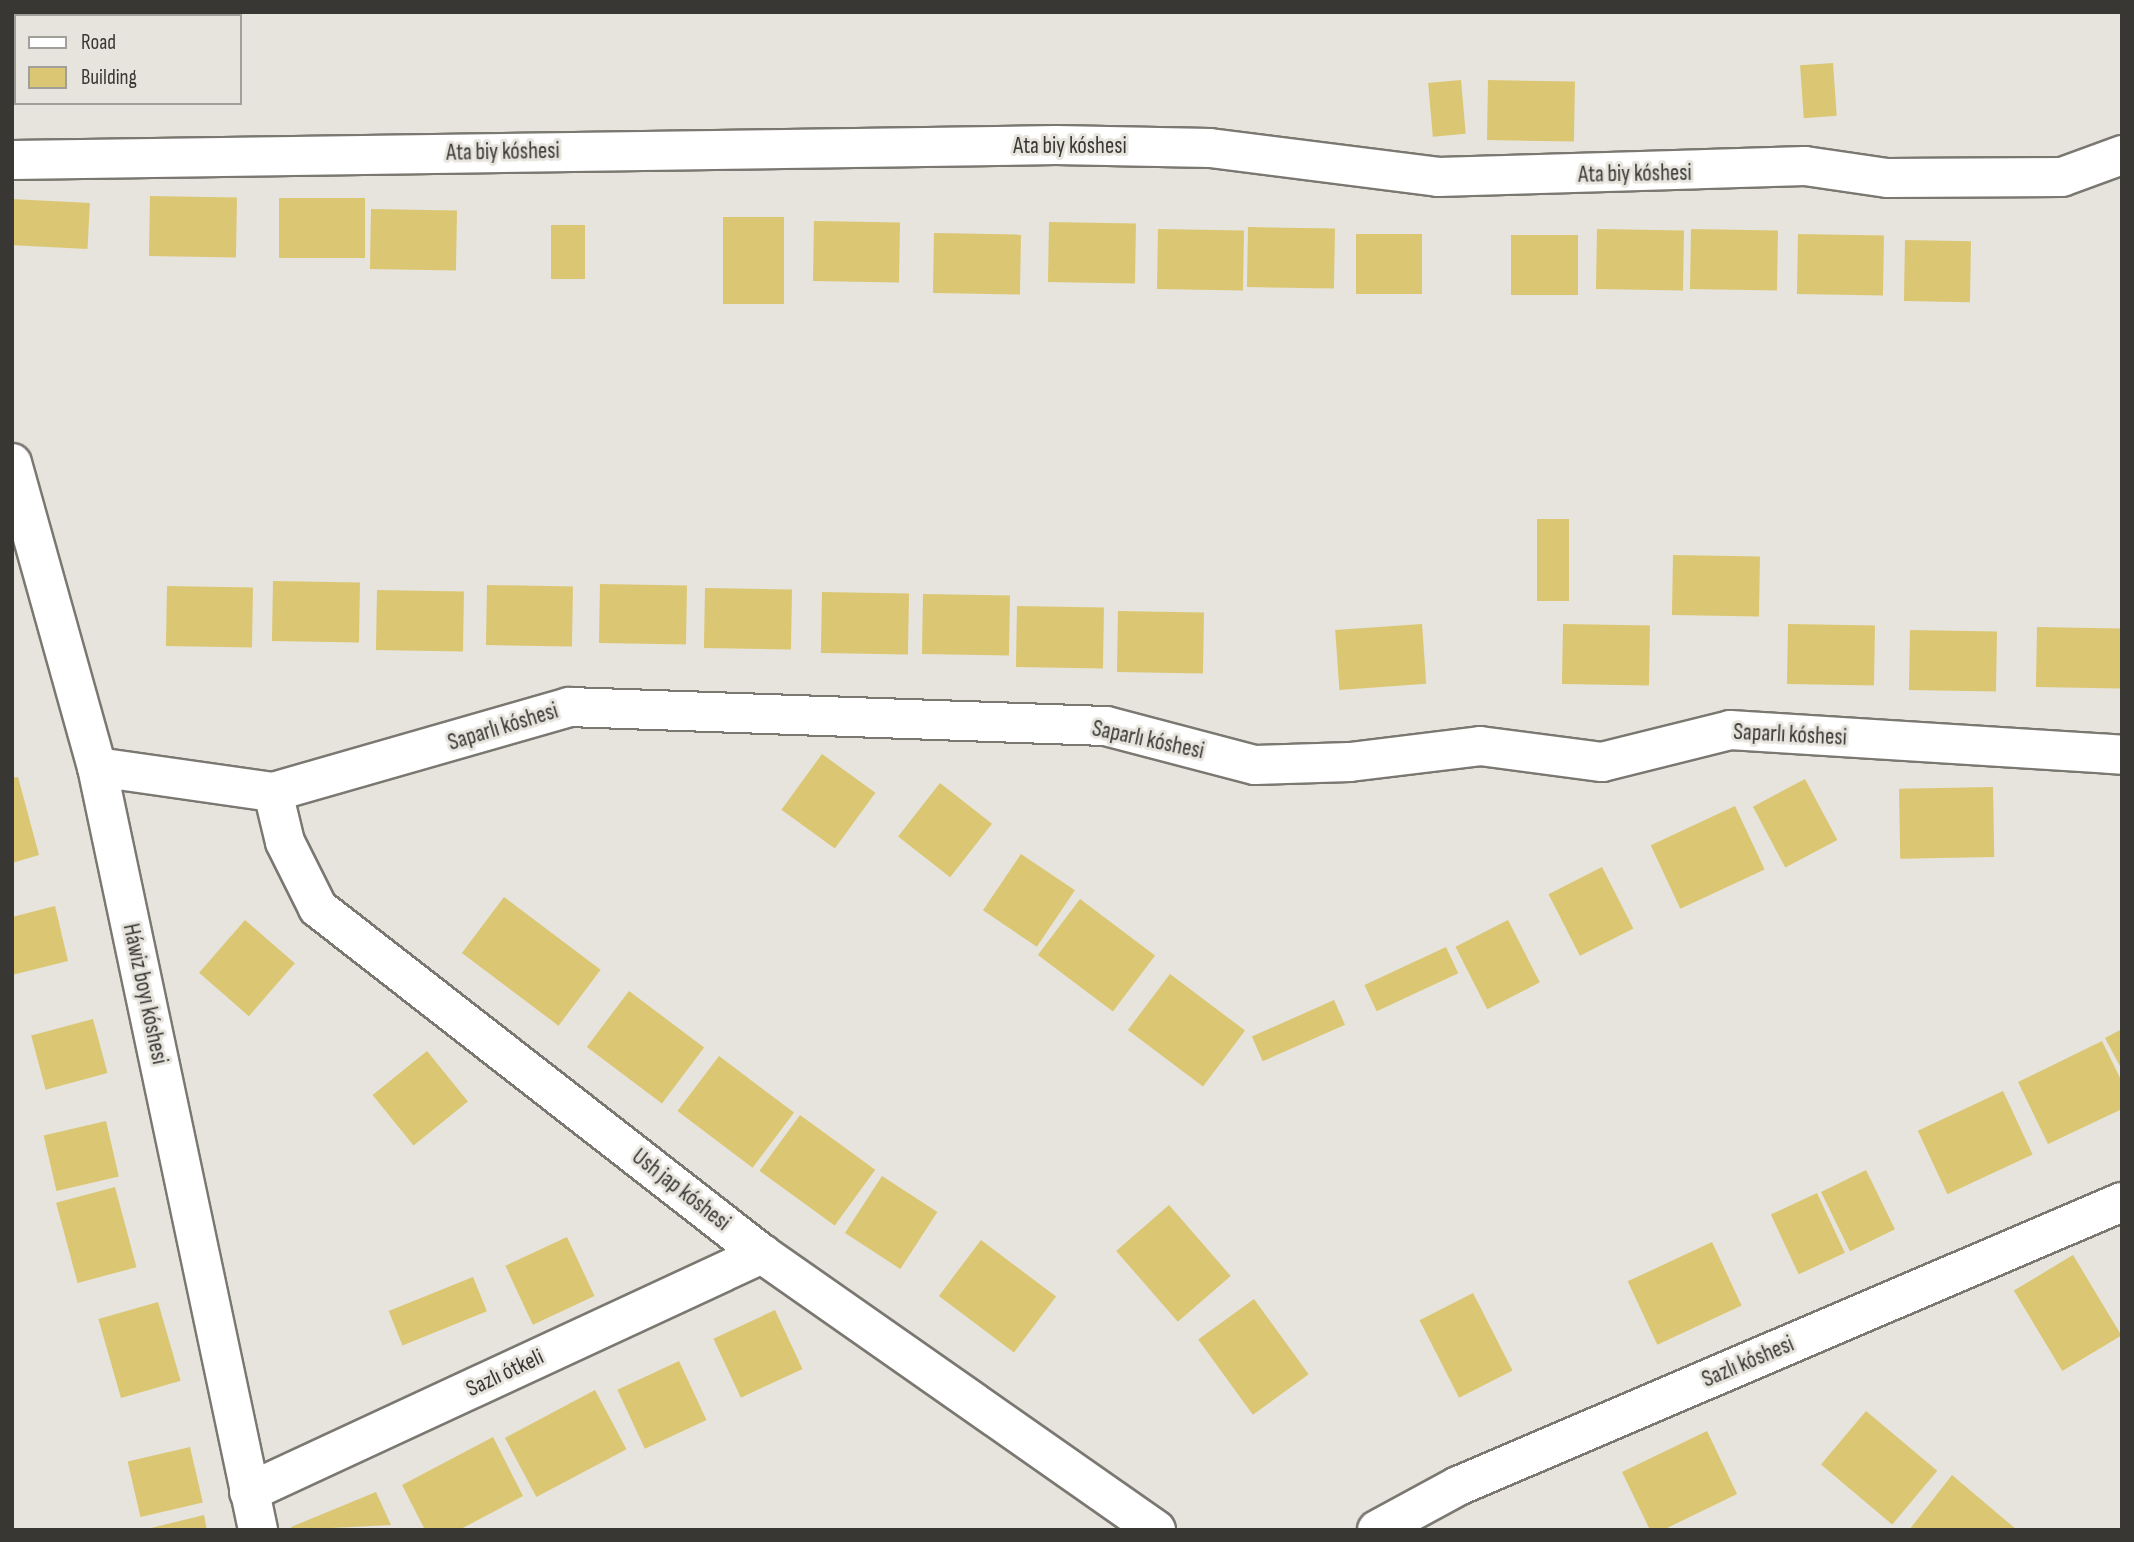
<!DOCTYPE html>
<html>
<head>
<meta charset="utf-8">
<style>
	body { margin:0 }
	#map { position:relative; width:2134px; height:1542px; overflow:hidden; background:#e6e4dc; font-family:"Sofia Sans Condensed",sans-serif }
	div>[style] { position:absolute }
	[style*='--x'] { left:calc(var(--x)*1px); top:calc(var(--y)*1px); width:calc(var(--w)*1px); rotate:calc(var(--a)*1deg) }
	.building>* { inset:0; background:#dbc773; transform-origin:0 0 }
	.roads { filter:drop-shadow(2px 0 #7a7871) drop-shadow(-2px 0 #7a7871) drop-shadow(0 2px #7a7871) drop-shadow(0 -2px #7a7871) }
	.minor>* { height:38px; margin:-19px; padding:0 19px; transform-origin:19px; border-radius:19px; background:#fff }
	span { translate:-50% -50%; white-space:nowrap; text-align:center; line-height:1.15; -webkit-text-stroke:6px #e6e4dc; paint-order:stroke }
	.street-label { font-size:23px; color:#383734 }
	.frame { position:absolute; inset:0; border:14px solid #383734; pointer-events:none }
	.legend { position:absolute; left:14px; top:14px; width:228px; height:91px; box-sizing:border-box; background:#e6e4dc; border:2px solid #a09f99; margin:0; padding:9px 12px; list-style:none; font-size:21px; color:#383734 }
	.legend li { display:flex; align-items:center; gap:14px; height:35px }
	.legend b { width:35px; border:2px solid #a09f99 }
</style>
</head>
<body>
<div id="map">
	<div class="building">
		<i style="left:1833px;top:63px;width:53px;height:33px;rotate:86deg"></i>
		<i style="left:1461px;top:80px;width:54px;height:33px;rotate:85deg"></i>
		<i style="left:1488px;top:80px;width:87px;height:60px;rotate:1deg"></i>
		<i style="left:150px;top:196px;width:87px;height:60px;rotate:1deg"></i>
		<i style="left:279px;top:198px;width:86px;height:60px"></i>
		<i style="left:12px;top:199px;width:78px;height:46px;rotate:3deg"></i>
		<i style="left:371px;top:209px;width:86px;height:60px;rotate:1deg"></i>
		<i style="left:723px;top:217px;width:61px;height:87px"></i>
		<i style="left:814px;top:221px;width:86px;height:60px;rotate:1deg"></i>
		<i style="left:1049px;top:222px;width:87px;height:60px;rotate:1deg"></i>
		<i style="left:551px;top:225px;width:34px;height:54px"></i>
		<i style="left:1248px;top:227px;width:87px;height:60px;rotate:1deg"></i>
		<i style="left:1158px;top:229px;width:86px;height:60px;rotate:1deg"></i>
		<i style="left:1597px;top:229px;width:87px;height:60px;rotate:1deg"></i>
		<i style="left:1691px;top:229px;width:87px;height:60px;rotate:1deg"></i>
		<i style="left:934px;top:233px;width:87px;height:60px;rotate:1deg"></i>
		<i style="left:1356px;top:234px;width:66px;height:60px"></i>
		<i style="left:1798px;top:234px;width:86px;height:60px;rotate:1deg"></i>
		<i style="left:1511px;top:235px;width:67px;height:60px"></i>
		<i style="left:1905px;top:240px;width:66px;height:61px;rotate:1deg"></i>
		<i style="left:1537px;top:519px;width:32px;height:82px"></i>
		<i style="left:1673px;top:555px;width:87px;height:60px;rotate:1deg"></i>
		<i style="left:273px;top:581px;width:87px;height:60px;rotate:1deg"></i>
		<i style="left:600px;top:584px;width:87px;height:59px;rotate:1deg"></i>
		<i style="left:487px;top:585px;width:86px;height:60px;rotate:1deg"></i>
		<i style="left:167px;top:586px;width:86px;height:60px;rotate:1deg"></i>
		<i style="left:705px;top:588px;width:87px;height:60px;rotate:1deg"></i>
		<i style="left:377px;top:590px;width:87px;height:60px;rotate:1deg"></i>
		<i style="left:822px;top:592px;width:87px;height:61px;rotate:1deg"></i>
		<i style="left:923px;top:594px;width:87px;height:60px;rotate:1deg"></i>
		<i style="left:1017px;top:606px;width:87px;height:61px;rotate:1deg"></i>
		<i style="left:1118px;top:611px;width:86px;height:61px;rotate:1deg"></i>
		<i style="left:1422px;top:624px;width:60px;height:87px;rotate:86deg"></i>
		<i style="left:1563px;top:624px;width:87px;height:60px;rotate:1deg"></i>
		<i style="left:1788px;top:624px;width:87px;height:60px;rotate:1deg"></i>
		<i style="left:2037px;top:627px;width:85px;height:60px;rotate:1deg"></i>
		<i style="left:1910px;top:630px;width:87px;height:60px;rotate:1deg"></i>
		<i style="left:822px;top:754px;width:66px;height:69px;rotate:36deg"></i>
		<i style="clip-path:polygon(18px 777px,39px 855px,12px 863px,12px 778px)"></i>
		<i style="left:1805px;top:779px;width:69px;height:59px;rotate:62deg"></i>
		<i style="left:940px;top:783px;width:66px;height:68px;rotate:38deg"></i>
		<i style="left:1993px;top:787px;width:70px;height:94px;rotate:89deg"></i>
		<i style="left:1735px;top:806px;width:70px;height:93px;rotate:65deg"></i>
		<i style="left:1021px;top:854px;width:65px;height:68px;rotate:34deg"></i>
		<i style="left:1602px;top:867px;width:69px;height:60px;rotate:63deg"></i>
		<i style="left:504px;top:897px;width:121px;height:70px;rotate:37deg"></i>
		<i style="left:1080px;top:899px;width:94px;height:70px;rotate:37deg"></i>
		<i style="clip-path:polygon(55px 906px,68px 961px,12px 975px,12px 917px)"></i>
		<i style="left:245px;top:920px;width:66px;height:70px;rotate:41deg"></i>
		<i style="left:1508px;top:920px;width:70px;height:59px;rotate:63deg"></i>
		<i style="left:1446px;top:947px;width:29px;height:90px;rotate:65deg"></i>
		<i style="left:1170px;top:974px;width:94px;height:70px;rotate:37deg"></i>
		<i style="left:629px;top:991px;width:94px;height:70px;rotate:37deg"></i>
		<i style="left:1334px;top:1000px;width:27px;height:90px;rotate:66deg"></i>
		<i style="left:93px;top:1019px;width:56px;height:64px;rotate:75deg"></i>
		<i style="clip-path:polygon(2122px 1029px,2122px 1070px,2105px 1038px)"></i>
		<i style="clip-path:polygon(2102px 1041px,2122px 1082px,2122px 1109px,2048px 1144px,2018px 1082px)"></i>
		<i style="left:427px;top:1051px;width:65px;height:70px;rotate:51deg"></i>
		<i style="left:719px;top:1056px;width:94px;height:69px;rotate:37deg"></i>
		<i style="left:2003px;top:1091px;width:70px;height:94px;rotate:65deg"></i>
		<i style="left:800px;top:1115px;width:93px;height:69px;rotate:36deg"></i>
		<i style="left:106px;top:1121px;width:57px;height:64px;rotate:77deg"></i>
		<i style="left:1866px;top:1170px;width:66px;height:50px;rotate:64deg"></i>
		<i style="left:882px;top:1176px;width:66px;height:68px;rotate:33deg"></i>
		<i style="left:115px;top:1187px;width:83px;height:61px;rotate:75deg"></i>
		<i style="left:1817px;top:1193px;width:66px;height:51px;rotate:65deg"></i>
		<i style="left:1169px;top:1205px;width:94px;height:70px;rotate:49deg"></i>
		<i style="left:567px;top:1237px;width:65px;height:68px;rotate:65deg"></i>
		<i style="left:981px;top:1240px;width:94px;height:70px;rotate:37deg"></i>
		<i style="left:1712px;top:1242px;width:70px;height:93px;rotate:65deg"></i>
		<i style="left:2073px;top:1255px;width:94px;height:69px;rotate:59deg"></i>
		<i style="left:473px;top:1277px;width:37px;height:91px;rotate:68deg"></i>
		<i style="left:1473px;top:1293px;width:87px;height:60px;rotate:63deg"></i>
		<i style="left:1254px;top:1299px;width:93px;height:69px;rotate:54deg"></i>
		<i style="left:158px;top:1302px;width:82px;height:62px;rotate:74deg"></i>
		<i style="left:775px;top:1310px;width:65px;height:68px;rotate:65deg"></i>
		<i style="left:679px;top:1361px;width:65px;height:68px;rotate:65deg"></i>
		<i style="left:595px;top:1390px;width:67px;height:102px;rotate:62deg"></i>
		<i style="left:1866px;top:1411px;width:93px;height:70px;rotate:40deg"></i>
		<i style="clip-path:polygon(1707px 1431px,1737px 1494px,1663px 1530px,1650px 1530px,1622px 1472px)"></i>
		<i style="clip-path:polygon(493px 1437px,523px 1496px,459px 1530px,425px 1530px,402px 1485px)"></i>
		<i style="left:190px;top:1447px;width:57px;height:64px;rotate:77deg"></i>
		<i style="clip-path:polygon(1952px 1475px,2017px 1530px,1909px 1530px)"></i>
		<i style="clip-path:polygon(376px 1492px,391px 1525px,292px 1530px,291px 1527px)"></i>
		<i style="clip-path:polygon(204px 1515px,207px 1530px,147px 1530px,147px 1529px)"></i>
	</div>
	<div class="roads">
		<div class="minor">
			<i style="--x:12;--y:160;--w:1044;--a:-0.82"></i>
			<i style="--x:1056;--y:145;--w:154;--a:1.1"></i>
			<i style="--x:1210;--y:148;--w:230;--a:7.2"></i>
			<i style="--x:1438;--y:177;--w:367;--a:-1.7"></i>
			<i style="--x:1805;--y:166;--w:83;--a:8.3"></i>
			<i style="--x:1887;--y:178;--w:175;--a:-0.3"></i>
			<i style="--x:2062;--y:177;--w:64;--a:-20.1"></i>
			<i style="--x:12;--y:463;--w:316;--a:74.4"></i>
			<i style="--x:97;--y:767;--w:780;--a:78.08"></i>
			<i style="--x:97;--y:767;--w:178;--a:8.1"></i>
			<i style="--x:273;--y:792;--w:308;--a:-16"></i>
			<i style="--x:569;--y:707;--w:537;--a:2.03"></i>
			<i style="--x:1106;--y:726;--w:154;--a:14.7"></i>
			<i style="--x:1255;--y:765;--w:95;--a:-1.8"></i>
			<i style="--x:1350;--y:762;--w:131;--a:-7"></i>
			<i style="--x:1480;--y:746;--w:123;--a:7.5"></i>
			<i style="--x:1602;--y:762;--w:132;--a:-14"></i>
			<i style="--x:1730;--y:730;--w:393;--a:3.6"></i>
			<i style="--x:273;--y:792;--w:51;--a:76.5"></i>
			<i style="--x:285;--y:842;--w:74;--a:63.4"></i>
			<i style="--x:318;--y:908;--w:563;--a:37.93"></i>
			<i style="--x:762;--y:1254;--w:481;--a:35"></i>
			<i style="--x:249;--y:1492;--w:566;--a:-24.89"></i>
			<i style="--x:1377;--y:1530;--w:92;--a:-28.5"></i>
			<i style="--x:1458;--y:1486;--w:722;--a:-23.16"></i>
		</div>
	</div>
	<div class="street-label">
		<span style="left:1070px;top:146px">Ata biy kóshesi</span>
		<span style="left:503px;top:152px;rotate:-1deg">Ata biy kóshesi</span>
		<span style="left:1635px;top:174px;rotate:-1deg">Ata biy kóshesi</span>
		<span style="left:503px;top:727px;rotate:-17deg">Saparlı kóshesi</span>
		<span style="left:1790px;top:735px;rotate:3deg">Saparlı kóshesi</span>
		<span style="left:1148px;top:740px;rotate:12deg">Saparlı kóshesi</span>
		<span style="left:145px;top:994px;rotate:78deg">Háwiz boyı kóshesi</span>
		<span style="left:681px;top:1190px;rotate:38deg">Ush jap kóshesi</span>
		<span style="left:1748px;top:1362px;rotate:-23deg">Sazlı kóshesi</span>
		<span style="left:505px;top:1373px;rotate:-25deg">Sazlı ótkeli</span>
	</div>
	<div class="frame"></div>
	<ul class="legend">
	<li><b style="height:9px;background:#fff"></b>Road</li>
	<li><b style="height:19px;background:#dbc773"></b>Building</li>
	</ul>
</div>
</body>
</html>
